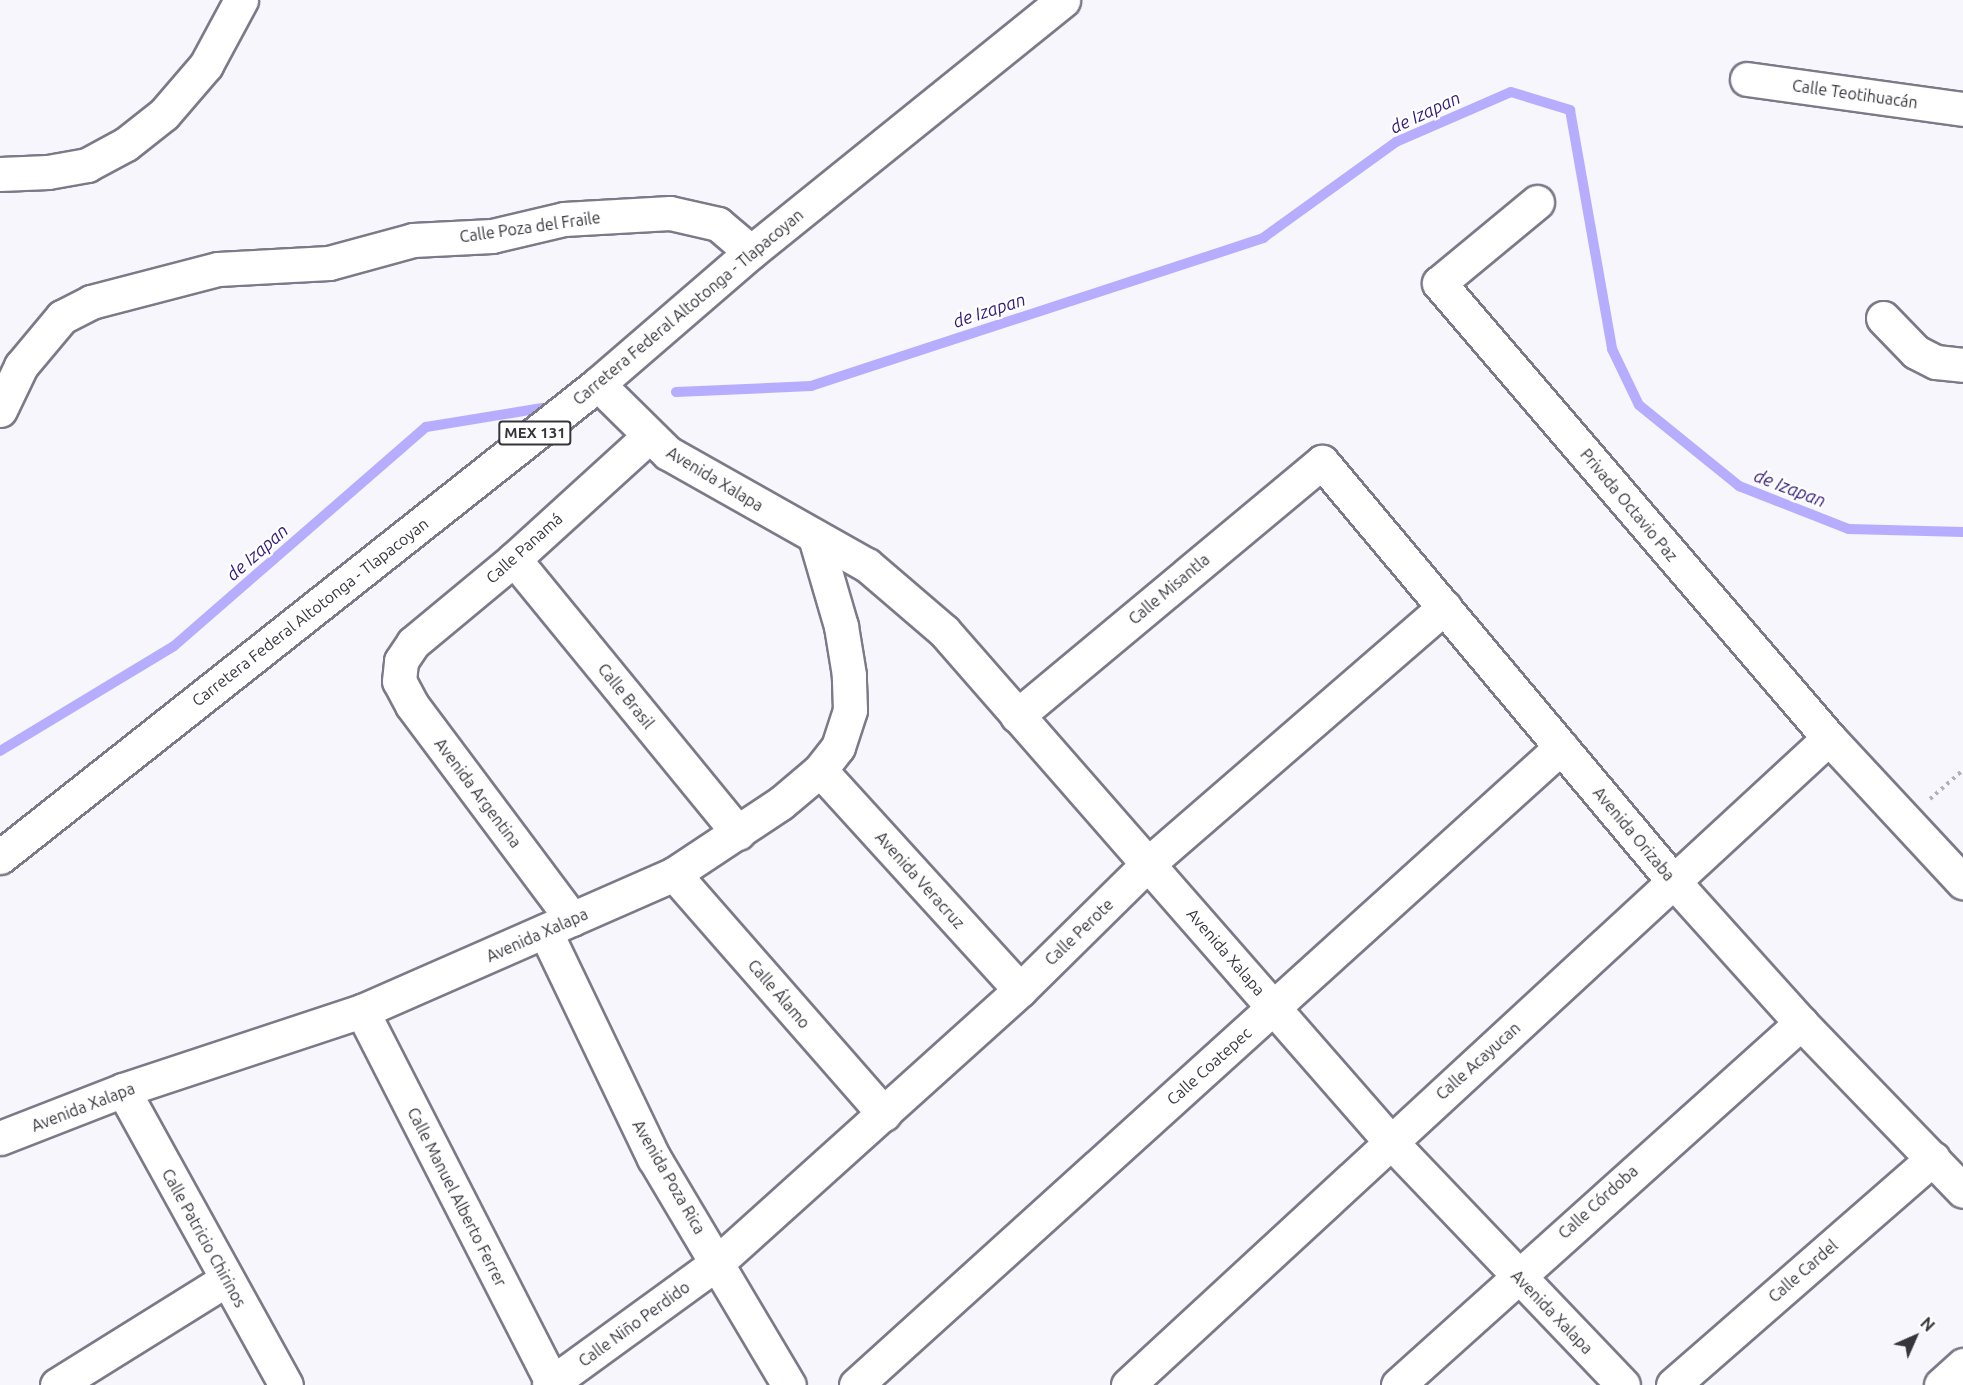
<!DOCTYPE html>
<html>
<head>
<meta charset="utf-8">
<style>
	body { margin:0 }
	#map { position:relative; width:1963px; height:1385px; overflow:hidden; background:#f6f6fc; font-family:Ubuntu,sans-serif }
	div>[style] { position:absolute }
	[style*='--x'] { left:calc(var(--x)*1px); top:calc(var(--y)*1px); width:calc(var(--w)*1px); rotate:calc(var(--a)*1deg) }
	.stream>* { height:10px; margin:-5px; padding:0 5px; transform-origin:5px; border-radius:5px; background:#b6adff }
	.path>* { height:4px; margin-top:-2px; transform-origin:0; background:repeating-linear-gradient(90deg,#b1b1b7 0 3px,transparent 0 7.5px) }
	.roads { filter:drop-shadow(2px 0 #7b7a89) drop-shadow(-2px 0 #7b7a89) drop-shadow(0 2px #7b7a89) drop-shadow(0 -2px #7b7a89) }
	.minor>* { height:33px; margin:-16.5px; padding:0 16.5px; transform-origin:16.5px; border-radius:16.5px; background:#fff }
	.major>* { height:33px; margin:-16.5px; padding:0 16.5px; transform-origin:16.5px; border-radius:16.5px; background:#fff }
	span { translate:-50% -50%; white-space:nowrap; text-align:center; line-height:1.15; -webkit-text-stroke:4.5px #fff; paint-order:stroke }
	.shield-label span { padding:2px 4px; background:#fff; border:2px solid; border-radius:4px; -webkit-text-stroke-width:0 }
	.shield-label { font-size:15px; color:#35353b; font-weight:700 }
	.street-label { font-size:16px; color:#35353b }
	.water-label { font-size:18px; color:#351b77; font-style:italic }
	.north { position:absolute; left:1885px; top:1307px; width:60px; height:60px; -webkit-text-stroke:4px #fff; paint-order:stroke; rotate:45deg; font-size:16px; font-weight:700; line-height:24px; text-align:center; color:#35353b }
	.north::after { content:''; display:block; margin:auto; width:21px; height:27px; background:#35353b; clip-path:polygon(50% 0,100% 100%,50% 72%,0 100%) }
</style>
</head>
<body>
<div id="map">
	<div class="stream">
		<i style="--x:676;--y:392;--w:135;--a:-2.5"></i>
		<i style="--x:811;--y:386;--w:476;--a:-18.1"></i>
		<i style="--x:1263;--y:238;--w:164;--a:-35.8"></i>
		<i style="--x:1396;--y:142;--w:125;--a:-23.5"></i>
		<i style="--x:1511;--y:92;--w:62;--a:17"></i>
		<i style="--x:1570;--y:110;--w:243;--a:80"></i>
		<i style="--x:1612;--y:349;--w:62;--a:64.3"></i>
		<i style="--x:1639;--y:405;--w:129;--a:39"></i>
		<i style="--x:1739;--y:486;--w:118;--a:21.4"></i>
		<i style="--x:1849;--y:529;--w:114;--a:1.5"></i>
		<i style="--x:0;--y:751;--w:203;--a:-31.1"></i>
		<i style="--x:174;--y:646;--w:334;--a:-41"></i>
		<i style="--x:426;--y:427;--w:118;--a:-9.3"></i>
	</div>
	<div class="path">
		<i style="--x:1930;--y:799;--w:44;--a:-41.3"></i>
	</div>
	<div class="roads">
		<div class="minor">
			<i style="--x:1747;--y:79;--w:218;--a:7.9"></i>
			<i style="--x:0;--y:174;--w:48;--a:-2.4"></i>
			<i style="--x:48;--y:172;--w:40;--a:-10"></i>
			<i style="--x:87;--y:165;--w:44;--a:-28.3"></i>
			<i style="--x:126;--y:144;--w:48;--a:-38.3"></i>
			<i style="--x:164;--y:114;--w:65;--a:-49.4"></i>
			<i style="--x:206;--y:65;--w:74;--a:-61.7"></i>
			<i style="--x:1537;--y:202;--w:127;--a:140.4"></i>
			<i style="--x:1439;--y:283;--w:599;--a:49.4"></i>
			<i style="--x:1829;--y:738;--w:197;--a:47.1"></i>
			<i style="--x:1883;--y:318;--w:47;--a:45.9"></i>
			<i style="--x:1916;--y:352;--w:22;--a:27"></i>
			<i style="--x:1936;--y:362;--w:27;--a:6"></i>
			<i style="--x:598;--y:384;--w:98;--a:44.6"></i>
			<i style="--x:668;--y:453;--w:228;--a:29.4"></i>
			<i style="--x:867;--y:565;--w:101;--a:40.6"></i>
			<i style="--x:944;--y:631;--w:678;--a:48.83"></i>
			<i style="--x:1390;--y:1141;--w:337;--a:46.3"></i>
			<i style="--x:0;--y:410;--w:49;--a:-64.5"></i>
			<i style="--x:21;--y:366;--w:64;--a:-50.1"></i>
			<i style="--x:62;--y:317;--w:33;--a:-27"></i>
			<i style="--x:91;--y:302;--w:131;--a:-14.6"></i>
			<i style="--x:218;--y:269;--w:111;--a:-3.1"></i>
			<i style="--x:329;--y:263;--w:87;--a:-15.3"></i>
			<i style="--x:413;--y:240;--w:79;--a:-2.9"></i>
			<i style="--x:492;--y:236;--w:74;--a:-13.3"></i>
			<i style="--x:564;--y:219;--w:106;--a:-3.2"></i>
			<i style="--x:670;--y:213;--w:49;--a:12.9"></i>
			<i style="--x:718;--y:224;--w:43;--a:40.3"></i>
			<i style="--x:514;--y:559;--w:354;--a:50.7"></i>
			<i style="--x:1017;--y:716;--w:397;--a:-39.8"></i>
			<i style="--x:1322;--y:462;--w:549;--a:50.02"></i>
			<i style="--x:1675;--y:883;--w:188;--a:48"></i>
			<i style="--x:1801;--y:1023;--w:233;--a:46"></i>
			<i style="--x:820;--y:770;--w:297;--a:47.7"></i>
			<i style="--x:674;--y:874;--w:319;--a:48.8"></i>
			<i style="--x:572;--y:919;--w:267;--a:-126.8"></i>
			<i style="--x:412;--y:705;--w:27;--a:-118"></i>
			<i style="--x:399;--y:681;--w:20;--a:-84"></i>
			<i style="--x:401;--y:661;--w:22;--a:-56"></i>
			<i style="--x:413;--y:643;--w:131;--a:-39.7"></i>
			<i style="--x:514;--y:559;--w:183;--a:-42.3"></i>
			<i style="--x:545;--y:931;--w:252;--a:64.4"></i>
			<i style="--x:654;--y:1158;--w:264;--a:59.3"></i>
			<i style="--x:362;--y:1011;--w:420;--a:62.9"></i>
			<i style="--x:123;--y:1090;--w:337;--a:61.1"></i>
			<i style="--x:0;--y:1138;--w:132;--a:-21.3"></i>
			<i style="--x:123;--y:1090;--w:252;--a:-18.3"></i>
			<i style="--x:362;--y:1011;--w:341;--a:-23.7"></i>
			<i style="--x:674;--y:874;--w:128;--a:-33.6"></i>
			<i style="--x:781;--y:803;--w:51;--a:-40.2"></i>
			<i style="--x:820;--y:770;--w:29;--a:-52"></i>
			<i style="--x:838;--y:747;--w:39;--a:-72"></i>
			<i style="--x:850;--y:710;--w:35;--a:-92"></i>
			<i style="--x:849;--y:675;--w:50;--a:-99.3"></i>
			<i style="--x:841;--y:626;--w:93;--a:-106.3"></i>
			<i style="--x:57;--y:1385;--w:199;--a:-31.9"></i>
			<i style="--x:549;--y:1385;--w:209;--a:-36"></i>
			<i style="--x:718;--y:1262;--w:406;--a:-42"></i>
			<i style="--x:1020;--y:990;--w:181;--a:-44.6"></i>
			<i style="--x:1149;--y:863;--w:391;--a:-40.9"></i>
			<i style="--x:856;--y:1385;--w:951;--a:-42.14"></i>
			<i style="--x:1128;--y:1385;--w:954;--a:-42.71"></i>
			<i style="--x:1398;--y:1385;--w:542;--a:-41.93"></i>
			<i style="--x:1673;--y:1385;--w:345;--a:-41.1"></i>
			<i style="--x:1941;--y:1385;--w:30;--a:-42"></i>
		</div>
		<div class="major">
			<i style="--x:0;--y:857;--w:762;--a:-38.34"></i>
			<i style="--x:598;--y:384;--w:202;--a:-40.8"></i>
			<i style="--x:751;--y:252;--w:401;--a:-38.9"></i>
		</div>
	</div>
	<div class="shield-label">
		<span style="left:535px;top:433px">MEX 131</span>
	</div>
	<div class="street-label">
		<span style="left:1855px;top:94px;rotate:8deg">Calle Teotihuacán</span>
		<span style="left:530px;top:227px;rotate:-8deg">Calle Poza del Fraile</span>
		<span style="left:688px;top:307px;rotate:-40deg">Carretera Federal Altotonga - Tlapacoyan</span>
		<span style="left:715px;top:479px;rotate:31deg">Avenida Xalapa</span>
		<span style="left:1629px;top:505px;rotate:50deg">Privada Octavio Paz</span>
		<span style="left:524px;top:548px;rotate:-42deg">Calle Panamá</span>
		<span style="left:1169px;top:589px;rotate:-40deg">Calle Misantla</span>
		<span style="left:310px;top:612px;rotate:-38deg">Carretera Federal Altotonga - Tlapacoyan</span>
		<span style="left:626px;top:696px;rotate:51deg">Calle Brasil</span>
		<span style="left:478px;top:793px;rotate:53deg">Avenida Argentina</span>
		<span style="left:1634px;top:834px;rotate:50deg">Avenida Orizaba</span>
		<span style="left:920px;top:880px;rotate:48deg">Avenida Veracruz</span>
		<span style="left:1079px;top:932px;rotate:-44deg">Calle Perote</span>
		<span style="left:537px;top:935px;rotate:-24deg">Avenida Xalapa</span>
		<span style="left:1226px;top:952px;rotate:49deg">Avenida Xalapa</span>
		<span style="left:779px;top:994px;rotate:49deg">Calle Álamo</span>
		<span style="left:1478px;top:1061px;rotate:-42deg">Calle Acayucan</span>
		<span style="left:1209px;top:1066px;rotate:-42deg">Calle Coatepec</span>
		<span style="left:83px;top:1107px;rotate:-21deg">Avenida Xalapa</span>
		<span style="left:669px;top:1177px;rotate:60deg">Avenida Poza Rica</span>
		<span style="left:457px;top:1197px;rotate:63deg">Calle Manuel Alberto Ferrer</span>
		<span style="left:1598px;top:1202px;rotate:-42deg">Calle Córdoba</span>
		<span style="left:204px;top:1238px;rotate:61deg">Calle Patricio Chirinos</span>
		<span style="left:1803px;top:1271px;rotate:-41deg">Calle Cardel</span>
		<span style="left:1552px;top:1312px;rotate:46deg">Avenida Xalapa</span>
		<span style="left:634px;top:1324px;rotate:-36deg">Calle Niño Perdido</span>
	</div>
	<div class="water-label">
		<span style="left:1425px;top:112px;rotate:-25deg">de Izapan</span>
		<span style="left:989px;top:310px;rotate:-18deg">de Izapan</span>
		<span style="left:1790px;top:488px;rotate:21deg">de Izapan</span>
		<span style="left:257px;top:552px;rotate:-41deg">de Izapan</span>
	</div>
	<div class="north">N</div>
</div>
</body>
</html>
